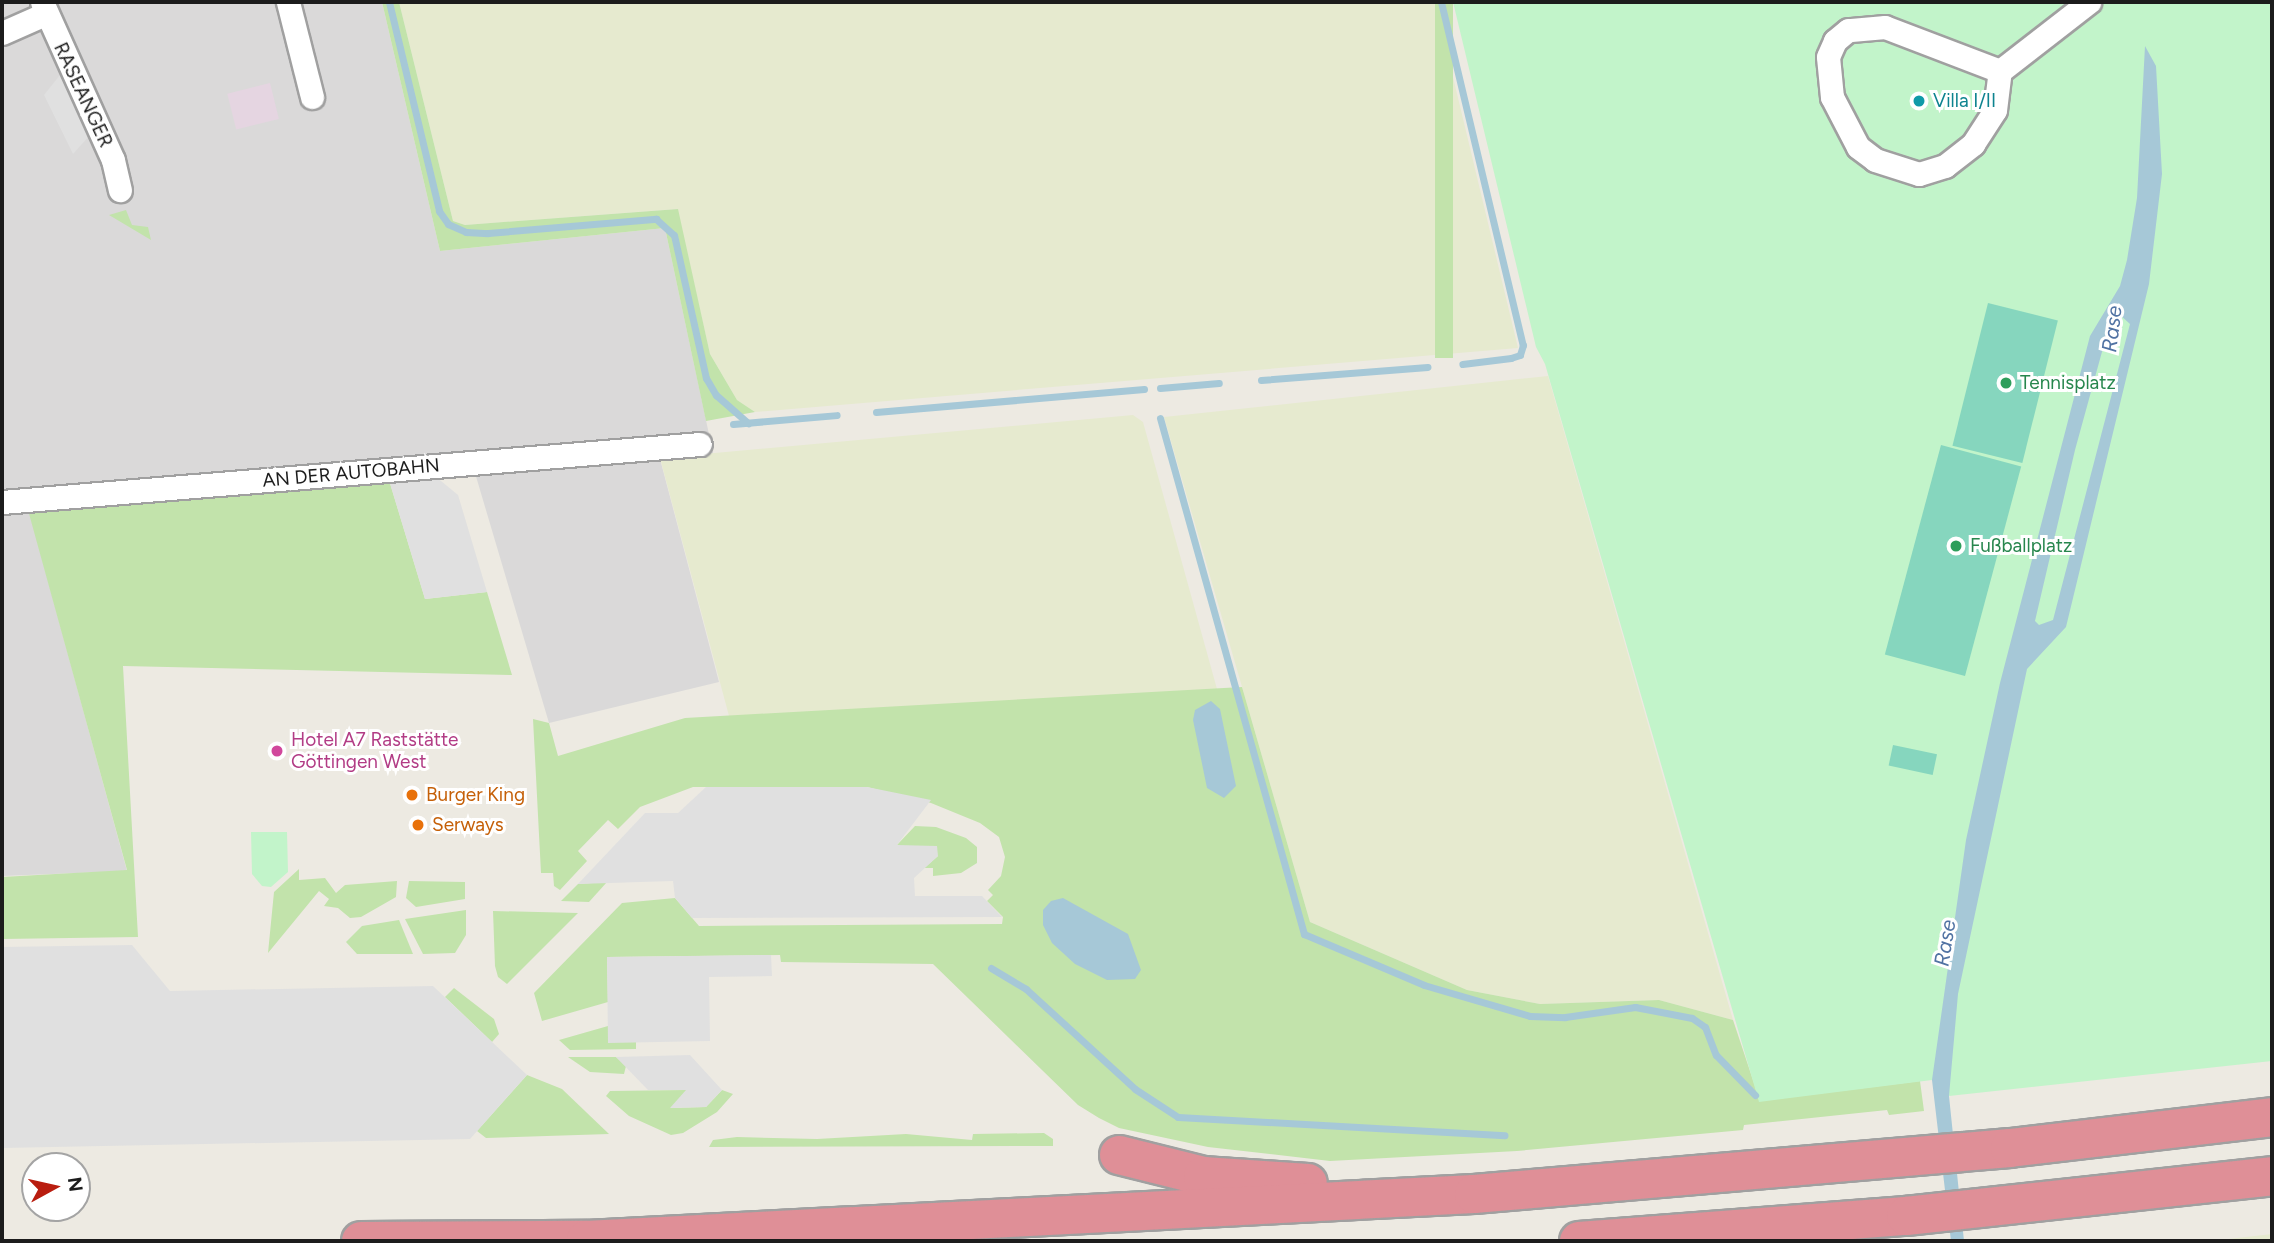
<!DOCTYPE html>
<html>
<head>
<meta charset="utf-8">
<style>
	body { margin:0 }
	#map { position:relative; width:2274px; height:1243px; overflow:hidden; background:#edeae2; font-family:Figtree,sans-serif }
	div>[style] { position:absolute }
	[style*='--x'] { left:calc(var(--x)*1px); top:calc(var(--y)*1px); width:calc(var(--w)*1px); rotate:calc(var(--a)*1deg) }
	.residential>* { inset:0; background:#dad9d9 }
	.industrial>* { inset:0; background:#e5d5e1; transform-origin:0 0 }
	.farmland>* { inset:0; background:#e6eacf }
	.grass>* { inset:0; background:#c2e3ab; transform-origin:0 0 }
	.park>* { inset:0; background:#c2f4ca }
	.pitch>* { inset:0; background:#86d6be; transform-origin:0 0 }
	.parking>* { inset:0; background:#e0e0e0 }
	.water>* { inset:0; background:#a6c8d7 }
	.stream>* { height:7px; margin:-3.5px; padding:0 3.5px; transform-origin:3.5px; border-radius:3.5px; background:#a6c8d7 }
	.roads { filter:drop-shadow(2px 0 #a0a0a0) drop-shadow(-2px 0 #a0a0a0) drop-shadow(0 2px #a0a0a0) drop-shadow(0 -2px #a0a0a0) }
	.minor>* { height:23px; margin:-11.5px; padding:0 11.5px; transform-origin:11.5px; border-radius:11.5px; background:#fff }
	.motorway>* { height:38px; margin:-19px; padding:0 19px; transform-origin:19px; border-radius:19px; background:#df8f97 }
	.dots>* { width:19px; height:19px; translate:-50% -50%; box-sizing:border-box; border:4px solid #fff; border-radius:50% }
	span { translate:-50% -50%; white-space:nowrap; text-align:center; line-height:1.15; -webkit-text-stroke:6px #fff; paint-order:stroke }
	.street-label { font-size:19px; color:#1c1c1c }
	.culture-label { font-size:19px; color:#0d838f }
	.left { translate:0 -50%; text-align:left }
	.leisure-label { font-size:19px; color:#27864d }
	.hotel-label { font-size:19px; color:#b23c85 }
	.food-label { font-size:19px; color:#c56008 }
	.water-label { font-size:21px; color:#5173a3; font-style:italic }
	.frame { position:absolute; inset:0; border:4px solid #1c1c1c; pointer-events:none }
	.north { position:absolute; left:21px; top:1152px; width:70px; height:70px; box-sizing:border-box; background:#fff; border:2px solid #a4a4a4; border-radius:50%; rotate:82deg; font-size:19px; font-weight:700; line-height:28px; text-align:center; color:#1c1c1c }
	.north::after { content:''; display:block; margin:auto; width:24px; height:32px; background:#b91d0f; clip-path:polygon(50% 0,100% 100%,50% 72%,0 100%) }
</style>
</head>
<body>
<div id="map">
	<div class="residential">
		<i style="clip-path:polygon(2px 2px,382px 2px,440px 251px,665px 228px,713px 453px,660px 459px,719px 682px,549px 723px,475px 473px,29px 511px,127px 871px,2px 876px)"></i>
	</div>
	<div class="industrial">
		<i style="left:270px;top:83px;width:37px;height:44px;rotate:76deg"></i>
	</div>
	<div class="farmland">
		<i style="clip-path:polygon(399px 2px,1435px 2px,1518px 348px,755px 412px,737px 400px,710px 354px,677px 209px,465px 225px,453px 221px)"></i>
		<i style="clip-path:polygon(1548px 376px,1733px 1020px,1659px 1000px,1540px 1004px,1467px 990px,1310px 922px,1164px 417px)"></i>
		<i style="clip-path:polygon(1133px 415px,1143px 422px,1217px 689px,1006px 711px,925px 708px,729px 716px,660px 458px)"></i>
		<i style="clip-path:polygon(2272px 1234px,2272px 1241px,2211px 1241px)"></i>
	</div>
	<div class="grass">
		<i style="clip-path:polygon(382px 2px,399px 2px,453px 221px,465px 225px,678px 209px,710px 354px,737px 400px,755px 412px,706px 421px,665px 228px,440px 251px)"></i>
		<i style="left:1435px;top:2px;width:18px;height:356px"></i>
		<i style="clip-path:polygon(126px 210px,132px 225px,148px 227px,151px 240px,109px 215px)"></i>
		<i style="clip-path:polygon(389px 480px,425px 599px,487px 592px,512px 675px,123px 666px,138px 937px,2px 939px,2px 877px,127px 870px,28px 510px)"></i>
		<i style="clip-path:polygon(1242px 687px,1310px 922px,1467px 990px,1540px 1004px,1659px 1000px,1733px 1020px,1760px 1101px,1920px 1081px,1924px 1111px,1889px 1115px,1887px 1110px,1744px 1125px,1743px 1130px,1517px 1151px,1330px 1161px,1208px 1147px,1119px 1128px,1099px 1118px,1078px 1105px,933px 964px,781px 962px,780px 955px,607px 957px,608px 1002px,542px 1021px,534px 993px,622px 903px,675px 898px,699px 926px,1002px 924px,1003px 917px,987px 901px,993px 895px,988px 890px,1001px 876px,1005px 857px,999px 837px,980px 823px,931px 803px,867px 787px,693px 787px,640px 807px,618px 829px,608px 820px,578px 851px,587px 861px,560px 890px,554px 886px,553px 873px,541px 873px,533px 719px,549px 723px,558px 756px,685px 718px)"></i>
		<i style="clip-path:polygon(915px 826px,936px 827px,966px 838px,977px 847px,977px 863px,961px 873px,933px 876px,933px 868px,924px 868px,938px 856px,897px 845px)"></i>
		<i style="clip-path:polygon(299px 869px,299px 880px,325px 878px,336px 893px,345px 885px,397px 881px,396px 897px,361px 917px,350px 918px,338px 908px,324px 906px,329px 899px,319px 891px,268px 953px,274px 892px)"></i>
		<i style="clip-path:polygon(409px 881px,465px 882px,465px 899px,416px 907px,406px 898px)"></i>
		<i style="clip-path:polygon(607px 882px,589px 902px,561px 901px,578px 884px)"></i>
		<i style="clip-path:polygon(466px 910px,466px 935px,455px 953px,423px 954px,405px 919px)"></i>
		<i style="clip-path:polygon(493px 911px,578px 913px,507px 984px,498px 977px,495px 966px)"></i>
		<i style="clip-path:polygon(399px 920px,413px 954px,357px 954px,346px 942px,362px 926px)"></i>
		<i style="clip-path:polygon(454px 988px,494px 1019px,499px 1034px,492px 1042px,445px 997px)"></i>
		<i style="clip-path:polygon(608px 1026px,608px 1042px,636px 1042px,636px 1049px,570px 1050px,559px 1040px)"></i>
		<i style="clip-path:polygon(568px 1057px,616px 1057px,626px 1066px,624px 1074px,590px 1072px)"></i>
		<i style="clip-path:polygon(527px 1075px,562px 1089px,609px 1134px,486px 1138px,477px 1131px)"></i>
		<i style="clip-path:polygon(687px 1090px,671px 1108px,706px 1107px,722px 1090px,733px 1094px,717px 1112px,683px 1133px,671px 1135px,629px 1116px,606px 1096px,610px 1091px)"></i>
		<i style="clip-path:polygon(1044px 1133px,1053px 1139px,1053px 1146px,709px 1147px,713px 1140px,737px 1137px,817px 1139px,906px 1134px,972px 1140px,973px 1134px)"></i>
	</div>
	<div class="park">
		<i style="clip-path:polygon(1453px 2px,2272px 2px,2272px 1061px,1949px 1096px,1932px 1080px,1759px 1102px,1545px 364px,1536px 347px)"></i>
		<i style="clip-path:polygon(251px 832px,287px 832px,288px 872px,271px 887px,262px 886px,252px 874px)"></i>
	</div>
	<div class="pitch">
		<i style="left:1988px;top:303px;width:72px;height:147px;rotate:14deg"></i>
		<i style="left:1941px;top:445px;width:83px;height:217px;rotate:15deg"></i>
		<i style="left:1893px;top:745px;width:45px;height:21px;rotate:12deg"></i>
	</div>
	<div class="parking">
		<i style="clip-path:polygon(60px 75px,90px 135px,73px 154px,44px 95px)"></i>
		<i style="clip-path:polygon(435px 476px,458px 495px,487px 592px,425px 599px,389px 480px)"></i>
		<i style="clip-path:polygon(706px 787px,867px 787px,931px 800px,897px 845px,937px 846px,938px 856px,914px 878px,915px 896px,982px 896px,1002px 917px,692px 918px,675px 898px,673px 881px,578px 884px,645px 813px,678px 813px)"></i>
		<i style="clip-path:polygon(132px 945px,170px 991px,433px 986px,527px 1075px,470px 1139px,2px 1148px,2px 947px)"></i>
		<i style="clip-path:polygon(771px 955px,772px 976px,709px 977px,710px 1041px,608px 1043px,607px 957px)"></i>
		<i style="clip-path:polygon(690px 1055px,722px 1090px,706px 1107px,670px 1108px,686px 1090px,648px 1090px,616px 1057px)"></i>
	</div>
	<div class="water">
		<i style="clip-path:polygon(evenodd,2145px 46px,2156px 66px,2162px 174px,2149px 284px,2066px 627px,2027px 669px,1958px 994px,1949px 1096px,1964px 1241px,1951px 1241px,1932px 1080px,1966px 840px,2000px 683px,2090px 336px,2120px 286px,2127px 260px,2137px 198px,2145px 46px,2119px 314px,2130px 324px,2053px 620px,2039px 625px,2035px 621px,2075px 450px,2111px 319px,2119px 314px)"></i>
		<i style="clip-path:polygon(1211px 701px,1220px 709px,1236px 786px,1224px 798px,1207px 788px,1193px 720px,1195px 710px)"></i>
		<i style="clip-path:polygon(1063px 898px,1128px 934px,1141px 970px,1135px 979px,1107px 980px,1075px 964px,1052px 943px,1043px 925px,1043px 910px,1051px 901px)"></i>
	</div>
	<div class="stream">
		<i style="--x:389;--y:2;--w:215;--a:76.5"></i>
		<i style="--x:439;--y:211;--w:16;--a:55"></i>
		<i style="--x:448;--y:224;--w:20;--a:24"></i>
		<i style="--x:466;--y:232;--w:22;--a:3"></i>
		<i style="--x:488;--y:233;--w:169;--a:-4.8"></i>
		<i style="--x:656;--y:219;--w:24;--a:42"></i>
		<i style="--x:674;--y:235;--w:147;--a:77.4"></i>
		<i style="--x:706;--y:378;--w:20;--a:60"></i>
		<i style="--x:716;--y:395;--w:43;--a:41.2"></i>
		<i style="--x:1441;--y:2;--w:353;--a:76.6"></i>
		<i style="--x:1523;--y:345;--w:10;--a:107"></i>
		<i style="--x:1520;--y:355;--w:9;--a:162"></i>
		<i style="--x:1511;--y:358;--w:49;--a:173"></i>
		<i style="--x:1261;--y:380;--w:167;--a:-4.5"></i>
		<i style="--x:1160;--y:388;--w:59;--a:-4.8"></i>
		<i style="--x:876;--y:412;--w:269;--a:-4.9"></i>
		<i style="--x:1160;--y:418;--w:536;--a:74.41"></i>
		<i style="--x:1304;--y:934;--w:130;--a:23"></i>
		<i style="--x:1424;--y:985;--w:110;--a:16.3"></i>
		<i style="--x:1530;--y:1016;--w:35;--a:2"></i>
		<i style="--x:1565;--y:1017;--w:71;--a:-8.1"></i>
		<i style="--x:1635;--y:1007;--w:58;--a:10.9"></i>
		<i style="--x:1692;--y:1018;--w:16;--a:35"></i>
		<i style="--x:1705;--y:1027;--w:30;--a:69"></i>
		<i style="--x:1716;--y:1055;--w:56;--a:45.7"></i>
		<i style="--x:733;--y:424;--w:104;--a:-4.9"></i>
		<i style="--x:991;--y:968;--w:41;--a:31"></i>
		<i style="--x:1026;--y:989;--w:148;--a:42.5"></i>
		<i style="--x:1135;--y:1089;--w:51;--a:33.1"></i>
		<i style="--x:1178;--y:1117;--w:327;--a:3.2"></i>
	</div>
	<div class="roads">
		<div class="minor">
			<i style="--x:42;--y:2;--w:173;--a:65.8"></i>
			<i style="--x:113;--y:160;--w:31;--a:77"></i>
			<i style="--x:288;--y:2;--w:98;--a:75.8"></i>
			<i style="--x:2;--y:33;--w:47;--a:-23.8"></i>
			<i style="--x:2000;--y:71;--w:123;--a:-159.1"></i>
			<i style="--x:1885;--y:27;--w:37;--a:175"></i>
			<i style="--x:1848;--y:30;--w:17;--a:140"></i>
			<i style="--x:1835;--y:41;--w:17;--a:114"></i>
			<i style="--x:1828;--y:57;--w:40;--a:84.3"></i>
			<i style="--x:1832;--y:97;--w:56;--a:62.5"></i>
			<i style="--x:1858;--y:147;--w:21;--a:37"></i>
			<i style="--x:1875;--y:160;--w:46;--a:17.7"></i>
			<i style="--x:1919;--y:174;--w:27;--a:-17"></i>
			<i style="--x:1945;--y:166;--w:36;--a:-38"></i>
			<i style="--x:1973;--y:144;--w:40;--a:-57.1"></i>
			<i style="--x:1995;--y:110;--w:39;--a:-83"></i>
			<i style="--x:2000;--y:71;--w:113;--a:-37.8"></i>
			<i style="--x:2;--y:502;--w:700;--a:-4.75"></i>
		</div>
		<div class="motorway">
			<i style="--x:1119;--y:1155;--w:87;--a:14"></i>
			<i style="--x:1203;--y:1176;--w:105;--a:3.8"></i>
			<i style="--x:361;--y:1241;--w:225;--a:-0.3"></i>
			<i style="--x:586;--y:1240;--w:889;--a:-2.97"></i>
			<i style="--x:1474;--y:1194;--w:538;--a:-4.91"></i>
			<i style="--x:2010;--y:1148;--w:264;--a:-6.7"></i>
			<i style="--x:1579;--y:1241;--w:328;--a:-4.4"></i>
			<i style="--x:1906;--y:1216;--w:368;--a:-6.2"></i>
		</div>
	</div>
	<div class="dots">
		<i style="left:1919px;top:101px;background:#0f9aa8"></i>
		<i style="left:2006px;top:383px;background:#2e9e5b"></i>
		<i style="left:1956px;top:546px;background:#2e9e5b"></i>
		<i style="left:277px;top:751px;background:#d1479c"></i>
		<i style="left:412px;top:795px;background:#e8710a"></i>
		<i style="left:418px;top:825px;background:#e8710a"></i>
	</div>
	<div class="street-label">
		<span style="left:83px;top:95px;rotate:65deg">RASEANGER</span>
		<span style="left:351px;top:473px;rotate:-5deg">AN DER AUTOBAHN</span>
	</div>
	<div class="culture-label">
		<span class="left" style="left:1933px;top:101px">Villa I/II</span>
	</div>
	<div class="leisure-label">
		<span class="left" style="left:2020px;top:383px">Tennisplatz</span>
		<span class="left" style="left:1970px;top:546px">Fußballplatz</span>
	</div>
	<div class="hotel-label">
		<span class="left" style="left:291px;top:751px">Hotel A7 Raststätte<br>Göttingen West</span>
	</div>
	<div class="food-label">
		<span class="left" style="left:426px;top:795px">Burger King</span>
		<span class="left" style="left:432px;top:825px">Serways</span>
	</div>
	<div class="water-label">
		<span style="left:2112px;top:329px;rotate:-83deg">Rase</span>
		<span style="left:1945px;top:943px;rotate:-81deg">Rase</span>
	</div>
	<div class="frame"></div>
	<div class="north">N</div>
</div>
</body>
</html>
